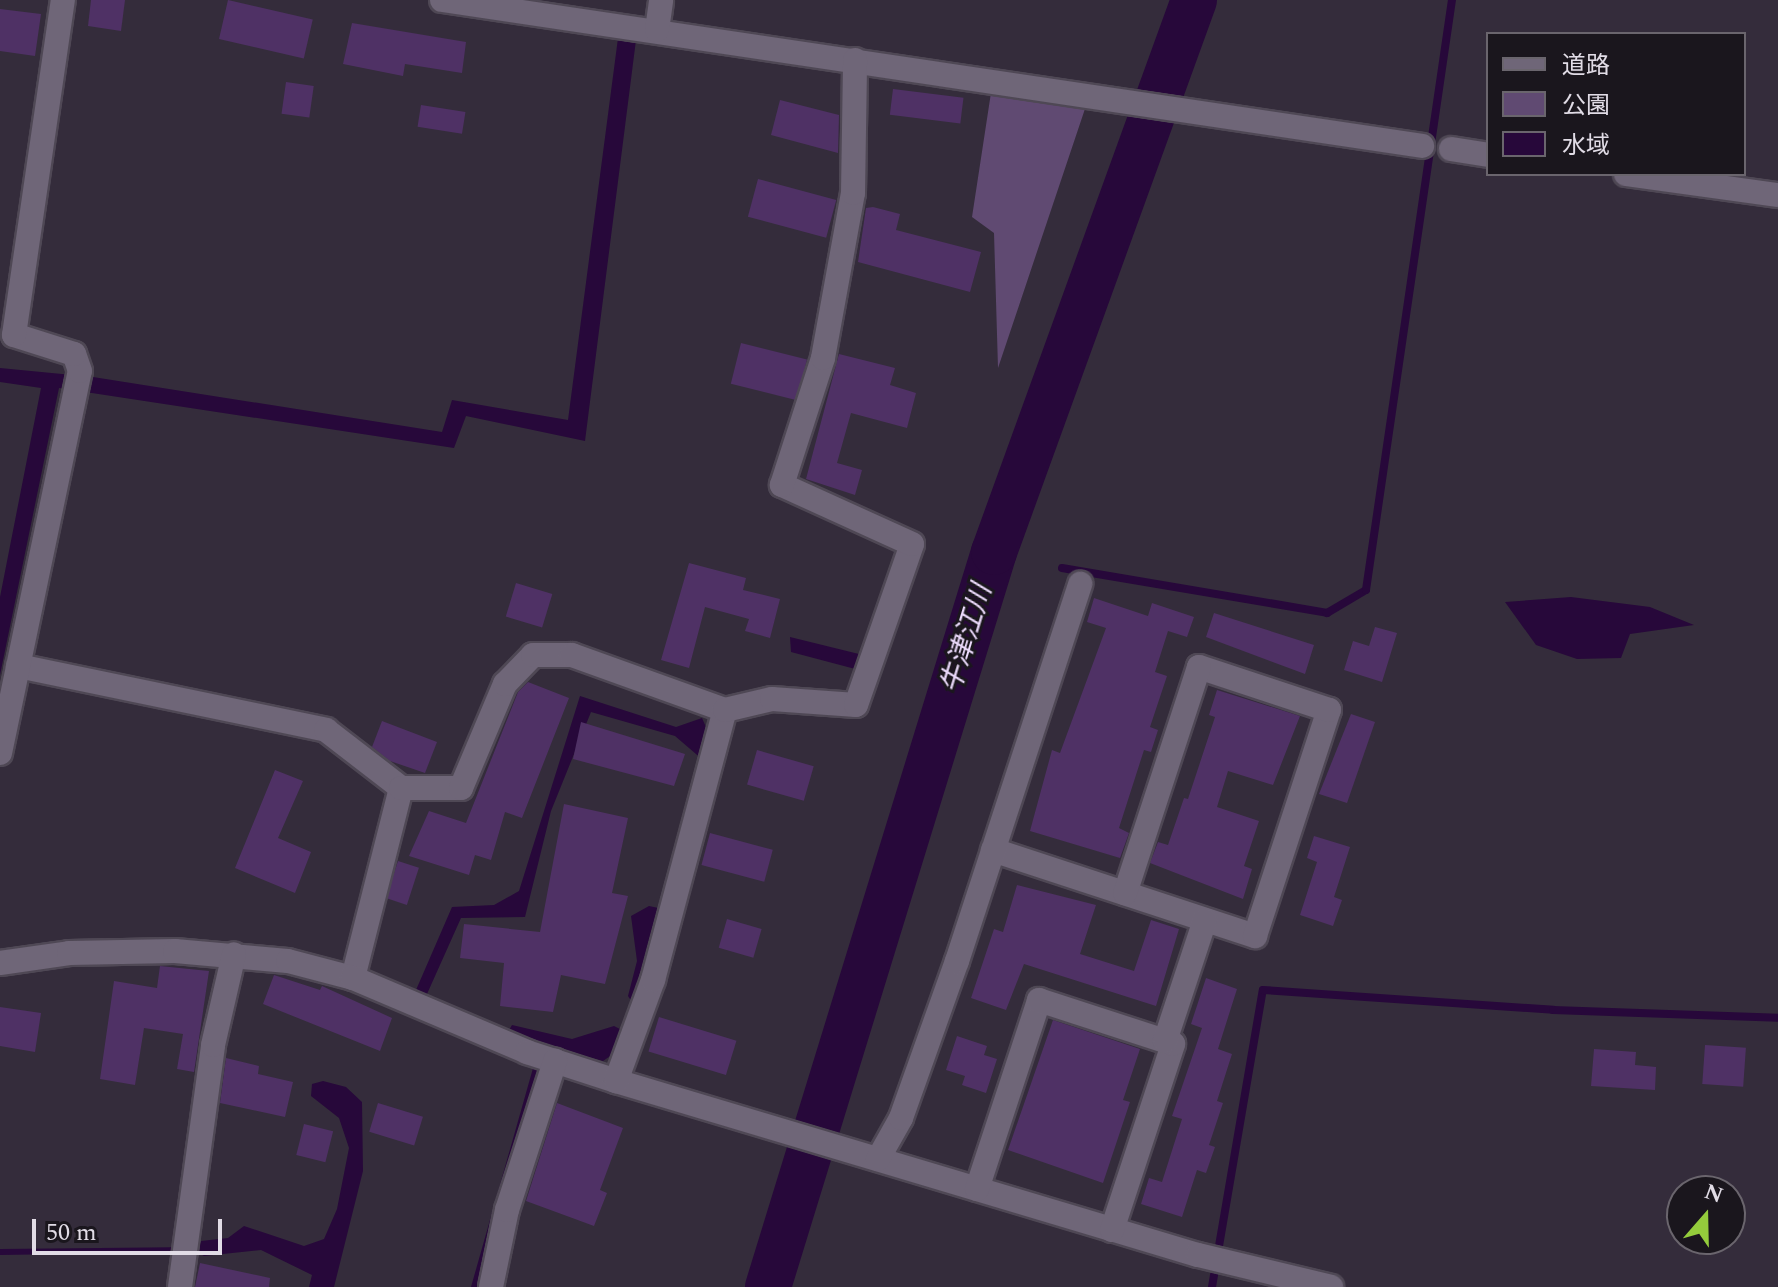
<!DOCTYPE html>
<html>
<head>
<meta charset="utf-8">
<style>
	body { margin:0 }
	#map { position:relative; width:1778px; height:1287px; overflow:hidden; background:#342c3b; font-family:Spectral,"Noto Sans JP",serif }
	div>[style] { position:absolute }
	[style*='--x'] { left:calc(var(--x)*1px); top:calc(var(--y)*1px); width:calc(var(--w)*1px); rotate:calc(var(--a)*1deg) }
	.green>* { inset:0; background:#604a72 }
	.water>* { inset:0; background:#27083a }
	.stream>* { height:8px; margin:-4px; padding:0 4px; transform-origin:4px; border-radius:4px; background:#27083a }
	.river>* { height:46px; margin:-23px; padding:0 23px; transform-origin:23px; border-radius:23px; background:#27083a }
	.building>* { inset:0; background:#4f3165; transform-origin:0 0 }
	.roads { filter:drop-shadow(2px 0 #4f4855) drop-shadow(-2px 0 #4f4855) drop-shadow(0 2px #4f4855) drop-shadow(0 -2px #4f4855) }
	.street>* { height:24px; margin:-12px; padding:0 12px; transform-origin:12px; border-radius:12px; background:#6f6678 }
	span { translate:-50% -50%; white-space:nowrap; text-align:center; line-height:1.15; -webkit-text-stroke:6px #1a161d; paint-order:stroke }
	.water-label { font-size:28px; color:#ebdafb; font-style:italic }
	.legend { position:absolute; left:1486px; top:32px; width:260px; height:144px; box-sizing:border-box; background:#1a161d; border:2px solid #6a656d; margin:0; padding:10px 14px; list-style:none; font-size:24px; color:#e1dce6 }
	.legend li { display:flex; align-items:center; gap:16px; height:40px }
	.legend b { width:40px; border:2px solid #6a656d }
	.north { position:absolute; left:1666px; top:1175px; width:80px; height:80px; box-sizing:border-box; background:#1a161d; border:2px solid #6a656d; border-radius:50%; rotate:20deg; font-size:22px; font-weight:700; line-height:32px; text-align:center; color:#e1dce6 }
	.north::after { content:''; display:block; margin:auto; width:28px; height:36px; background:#94cc3c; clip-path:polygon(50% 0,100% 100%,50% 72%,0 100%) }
	.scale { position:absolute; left:32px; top:1219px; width:190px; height:36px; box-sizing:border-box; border:4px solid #e1dce6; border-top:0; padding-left:10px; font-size:24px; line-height:28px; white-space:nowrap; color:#e1dce6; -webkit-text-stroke:6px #1a161d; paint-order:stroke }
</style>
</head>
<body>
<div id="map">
	<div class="green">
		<i style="clip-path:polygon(994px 73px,1093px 85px,998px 368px,994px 233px,972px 217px)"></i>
	</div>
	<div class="water">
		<i style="clip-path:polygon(618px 38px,636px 40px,585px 441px,466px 416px,454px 448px,59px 388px,0 675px,0 597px,41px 388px,0 382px,0 368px,93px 377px,442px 432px,452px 400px,568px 420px)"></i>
		<i style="clip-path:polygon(1571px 597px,1650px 607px,1694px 625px,1630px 634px,1621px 658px,1577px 659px,1536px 645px,1505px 602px)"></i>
		<i style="clip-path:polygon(790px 637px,863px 655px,859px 670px,791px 652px)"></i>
		<i style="clip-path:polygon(580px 696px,676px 727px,702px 718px,709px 734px,703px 760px,675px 736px,591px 712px,551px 811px,525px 917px,461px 918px,427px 994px,416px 990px,452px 907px,494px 905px,519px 891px)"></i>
		<i style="clip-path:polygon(649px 906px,663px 909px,632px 1002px,628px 996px,637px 961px,631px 916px)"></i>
		<i style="clip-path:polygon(512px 1025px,572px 1039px,614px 1026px,620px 1029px,613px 1054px,603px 1061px,551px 1047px,483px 1287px,471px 1287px,539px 1047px,508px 1032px)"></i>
		<i style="clip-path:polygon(323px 1081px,346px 1087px,362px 1102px,363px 1171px,334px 1287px,309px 1287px,312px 1275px,261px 1250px,204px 1256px,197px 1252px,0 1255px,0 1249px,197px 1247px,201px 1241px,228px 1238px,244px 1226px,304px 1246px,324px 1239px,337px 1209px,349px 1148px,339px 1118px,311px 1096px,312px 1084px)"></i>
	</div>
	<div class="stream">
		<i style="--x:1062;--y:568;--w:269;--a:9.6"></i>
		<i style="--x:1327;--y:613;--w:45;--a:-30.5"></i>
		<i style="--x:1366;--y:590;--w:596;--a:-81.71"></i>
		<i style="--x:1212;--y:1287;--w:301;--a:-80.3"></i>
		<i style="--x:1263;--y:990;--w:291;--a:3.9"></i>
		<i style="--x:1553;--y:1010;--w:225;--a:2"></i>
	</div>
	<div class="river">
		<i style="--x:768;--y:1287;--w:769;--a:-72.91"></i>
		<i style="--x:994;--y:552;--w:587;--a:-70.08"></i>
	</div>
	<div class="building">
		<i style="clip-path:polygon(91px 0,125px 0,121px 31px,88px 26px)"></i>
		<i style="left:228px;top:0;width:87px;height:40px;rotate:13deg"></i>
		<i style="clip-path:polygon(0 9px,41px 14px,35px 56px,0 51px)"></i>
		<i style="clip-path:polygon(352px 23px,466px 42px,462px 73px,405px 64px,403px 76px,343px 64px)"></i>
		<i style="left:286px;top:82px;width:28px;height:32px;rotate:8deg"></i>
		<i style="left:893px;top:89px;width:71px;height:26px;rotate:7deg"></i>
		<i style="clip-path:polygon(780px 100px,839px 115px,838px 153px,771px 135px)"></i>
		<i style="left:421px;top:105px;width:45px;height:22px;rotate:9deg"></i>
		<i style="left:758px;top:179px;width:81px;height:39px;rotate:15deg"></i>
		<i style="clip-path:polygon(873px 207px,900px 214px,896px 230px,981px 252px,970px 292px,858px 262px,866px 208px)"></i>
		<i style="left:741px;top:343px;width:68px;height:42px;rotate:14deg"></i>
		<i style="clip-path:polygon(839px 354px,895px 368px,890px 385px,916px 393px,907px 428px,851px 413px,837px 463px,862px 470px,855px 495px,806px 479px)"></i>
		<i style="clip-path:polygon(689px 563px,746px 578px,743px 590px,780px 599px,770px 638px,745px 631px,749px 619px,705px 607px,689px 668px,661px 660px)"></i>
		<i style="left:516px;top:583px;width:38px;height:35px;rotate:17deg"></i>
		<i style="clip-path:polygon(1094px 598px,1148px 616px,1152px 603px,1194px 617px,1187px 637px,1168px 631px,1155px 672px,1167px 676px,1150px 727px,1158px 730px,1151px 752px,1144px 750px,1119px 828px,1129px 833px,1120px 858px,1030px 831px,1052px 750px,1060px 753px,1106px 628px,1087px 622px)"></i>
		<i style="clip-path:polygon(1214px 613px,1314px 645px,1305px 674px,1206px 637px)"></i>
		<i style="clip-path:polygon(1375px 627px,1397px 633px,1382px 682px,1344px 670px,1353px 641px,1369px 646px)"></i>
		<i style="clip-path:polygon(528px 682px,569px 698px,522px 818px,505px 812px,491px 860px,475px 855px,469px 875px,409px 856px,429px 811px,466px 823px,518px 692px)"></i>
		<i style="clip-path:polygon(1217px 690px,1300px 716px,1273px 785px,1228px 771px,1217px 807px,1259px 821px,1244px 866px,1252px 869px,1243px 899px,1150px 863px,1158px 842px,1168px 845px,1184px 798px,1188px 799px,1215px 717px,1209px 715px)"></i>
		<i style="clip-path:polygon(1351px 714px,1375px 722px,1347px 803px,1319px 794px)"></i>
		<i style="clip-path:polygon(382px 721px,437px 742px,425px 773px,390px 761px,372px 747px)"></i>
		<i style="clip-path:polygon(581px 722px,685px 754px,674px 786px,573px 759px)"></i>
		<i style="left:757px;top:750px;width:59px;height:36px;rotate:16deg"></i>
		<i style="clip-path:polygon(275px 770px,303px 781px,278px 838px,311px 852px,295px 893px,235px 868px)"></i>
		<i style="clip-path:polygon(564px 804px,628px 818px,612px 893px,628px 896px,605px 984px,561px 975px,553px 1012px,500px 1006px,504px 963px,460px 958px,464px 924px,540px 932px)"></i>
		<i style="left:710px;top:833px;width:65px;height:33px;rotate:15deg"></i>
		<i style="clip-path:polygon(1314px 836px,1350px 847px,1334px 897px,1342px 900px,1333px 926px,1300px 915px,1317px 862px,1307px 858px)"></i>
		<i style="left:398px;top:861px;width:22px;height:39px;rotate:18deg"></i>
		<i style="clip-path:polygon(1017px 885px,1096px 905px,1080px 954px,1134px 971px,1151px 920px,1179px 929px,1156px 1006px,1024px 964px,1006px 1010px,971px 998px,994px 929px,1003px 932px)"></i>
		<i style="left:727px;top:919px;width:36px;height:30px;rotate:16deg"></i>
		<i style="clip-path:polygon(160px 966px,209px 971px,194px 1072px,177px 1069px,183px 1034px,144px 1028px,135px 1085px,100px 1079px,114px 981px,157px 988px)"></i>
		<i style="clip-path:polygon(274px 975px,320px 990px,322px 986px,392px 1018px,380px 1051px,263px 1004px)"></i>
		<i style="clip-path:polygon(1206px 978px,1237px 989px,1218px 1049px,1232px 1054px,1217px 1101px,1223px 1103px,1209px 1145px,1215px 1147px,1206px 1173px,1197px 1170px,1182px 1217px,1141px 1204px,1149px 1178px,1162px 1182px,1182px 1119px,1172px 1116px,1202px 1028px,1191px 1024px)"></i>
		<i style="clip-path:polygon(0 1007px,41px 1013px,35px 1052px,0 1046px)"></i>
		<i style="left:659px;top:1017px;width:81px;height:36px;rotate:17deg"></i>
		<i style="clip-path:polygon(1053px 1020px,1140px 1049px,1123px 1100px,1130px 1102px,1103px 1183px,1008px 1150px)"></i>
		<i style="clip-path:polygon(957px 1036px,987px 1046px,984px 1055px,997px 1059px,986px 1093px,962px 1085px,965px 1076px,946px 1070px)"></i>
		<i style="left:1705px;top:1045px;width:41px;height:39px;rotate:4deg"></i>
		<i style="clip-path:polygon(1594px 1049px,1636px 1052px,1635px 1065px,1656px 1067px,1655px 1090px,1591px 1086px)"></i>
		<i style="clip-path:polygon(226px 1058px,259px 1066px,258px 1074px,293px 1082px,285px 1117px,220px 1103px)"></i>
		<i style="left:378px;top:1103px;width:47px;height:30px;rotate:17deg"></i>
		<i style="clip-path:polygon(557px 1103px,623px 1128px,600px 1190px,607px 1193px,594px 1226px,526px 1201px)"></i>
		<i style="left:304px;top:1124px;width:30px;height:32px;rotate:14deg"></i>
		<i style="clip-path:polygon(200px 1263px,270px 1278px,269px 1287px,195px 1287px)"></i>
	</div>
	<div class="roads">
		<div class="street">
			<i style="--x:442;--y:0;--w:991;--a:8.47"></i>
			<i style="--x:657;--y:30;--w:30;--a:-82"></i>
			<i style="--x:1451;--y:149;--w:37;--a:9"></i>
			<i style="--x:1626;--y:174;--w:153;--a:7.9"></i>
			<i style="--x:18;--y:666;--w:315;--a:11.7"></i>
			<i style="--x:326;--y:730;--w:95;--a:37.7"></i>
			<i style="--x:401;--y:788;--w:196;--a:104.2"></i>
			<i style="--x:0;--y:753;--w:390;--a:-78.2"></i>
			<i style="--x:80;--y:371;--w:18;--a:-109"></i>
			<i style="--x:74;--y:354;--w:63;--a:-162.4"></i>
			<i style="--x:14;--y:335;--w:339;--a:-81.7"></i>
			<i style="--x:401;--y:788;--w:60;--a:0"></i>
			<i style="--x:461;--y:788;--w:113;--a:-67.1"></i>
			<i style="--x:505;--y:684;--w:40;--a:-46"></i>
			<i style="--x:533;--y:655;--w:39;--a:0"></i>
			<i style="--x:572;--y:655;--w:163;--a:19.8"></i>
			<i style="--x:993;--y:850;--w:276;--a:18.2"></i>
			<i style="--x:1255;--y:936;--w:238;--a:-71.9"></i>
			<i style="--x:1329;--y:710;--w:137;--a:-161.7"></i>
			<i style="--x:1199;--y:667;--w:238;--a:108.1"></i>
			<i style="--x:0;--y:963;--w:70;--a:-8.2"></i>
			<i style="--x:69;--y:953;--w:106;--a:-1.1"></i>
			<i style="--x:175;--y:951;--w:113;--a:5.1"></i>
			<i style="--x:288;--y:961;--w:67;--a:14.7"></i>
			<i style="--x:353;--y:978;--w:189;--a:23"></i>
			<i style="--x:527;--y:1052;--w:94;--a:18"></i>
			<i style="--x:616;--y:1081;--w:607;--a:16.65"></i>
			<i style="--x:1198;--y:1255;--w:137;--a:13.5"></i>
			<i style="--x:616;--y:1081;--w:108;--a:-69.9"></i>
			<i style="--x:653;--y:980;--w:279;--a:-75.1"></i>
			<i style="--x:725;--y:710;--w:48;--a:-13.2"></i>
			<i style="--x:772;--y:699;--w:84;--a:4.1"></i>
			<i style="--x:856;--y:705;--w:170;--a:-70.8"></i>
			<i style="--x:912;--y:544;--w:143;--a:-155.6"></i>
			<i style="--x:782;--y:485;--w:133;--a:-72.1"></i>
			<i style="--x:823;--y:358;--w:168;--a:-79.7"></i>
			<i style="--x:853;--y:193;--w:133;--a:-89.1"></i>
			<i style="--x:878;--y:1159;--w:47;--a:-60.7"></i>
			<i style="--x:901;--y:1118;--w:167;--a:-70.4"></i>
			<i style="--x:957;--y:961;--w:397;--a:-71.9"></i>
			<i style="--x:977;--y:1189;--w:199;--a:-71.8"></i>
			<i style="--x:1039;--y:1000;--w:133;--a:18"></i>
			<i style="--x:1112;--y:1230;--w:196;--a:-71.8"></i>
			<i style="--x:1173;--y:1044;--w:9;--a:-159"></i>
			<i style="--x:1165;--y:1041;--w:127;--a:-71.7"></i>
			<i style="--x:180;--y:1287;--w:244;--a:-82.2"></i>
			<i style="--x:213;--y:1045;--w:93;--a:-77"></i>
			<i style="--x:491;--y:1287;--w:79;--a:-78.3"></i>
			<i style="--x:507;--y:1210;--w:157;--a:-72.1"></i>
		</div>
	</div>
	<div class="water-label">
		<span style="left:967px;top:639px;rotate:-73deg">牛津江川</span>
	</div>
	<ul class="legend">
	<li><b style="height:10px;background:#6f6678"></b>道路</li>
	<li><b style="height:22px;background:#604a72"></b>公園</li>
	<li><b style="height:22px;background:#27083a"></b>水域</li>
	</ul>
	<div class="north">N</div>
	<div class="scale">50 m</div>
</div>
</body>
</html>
